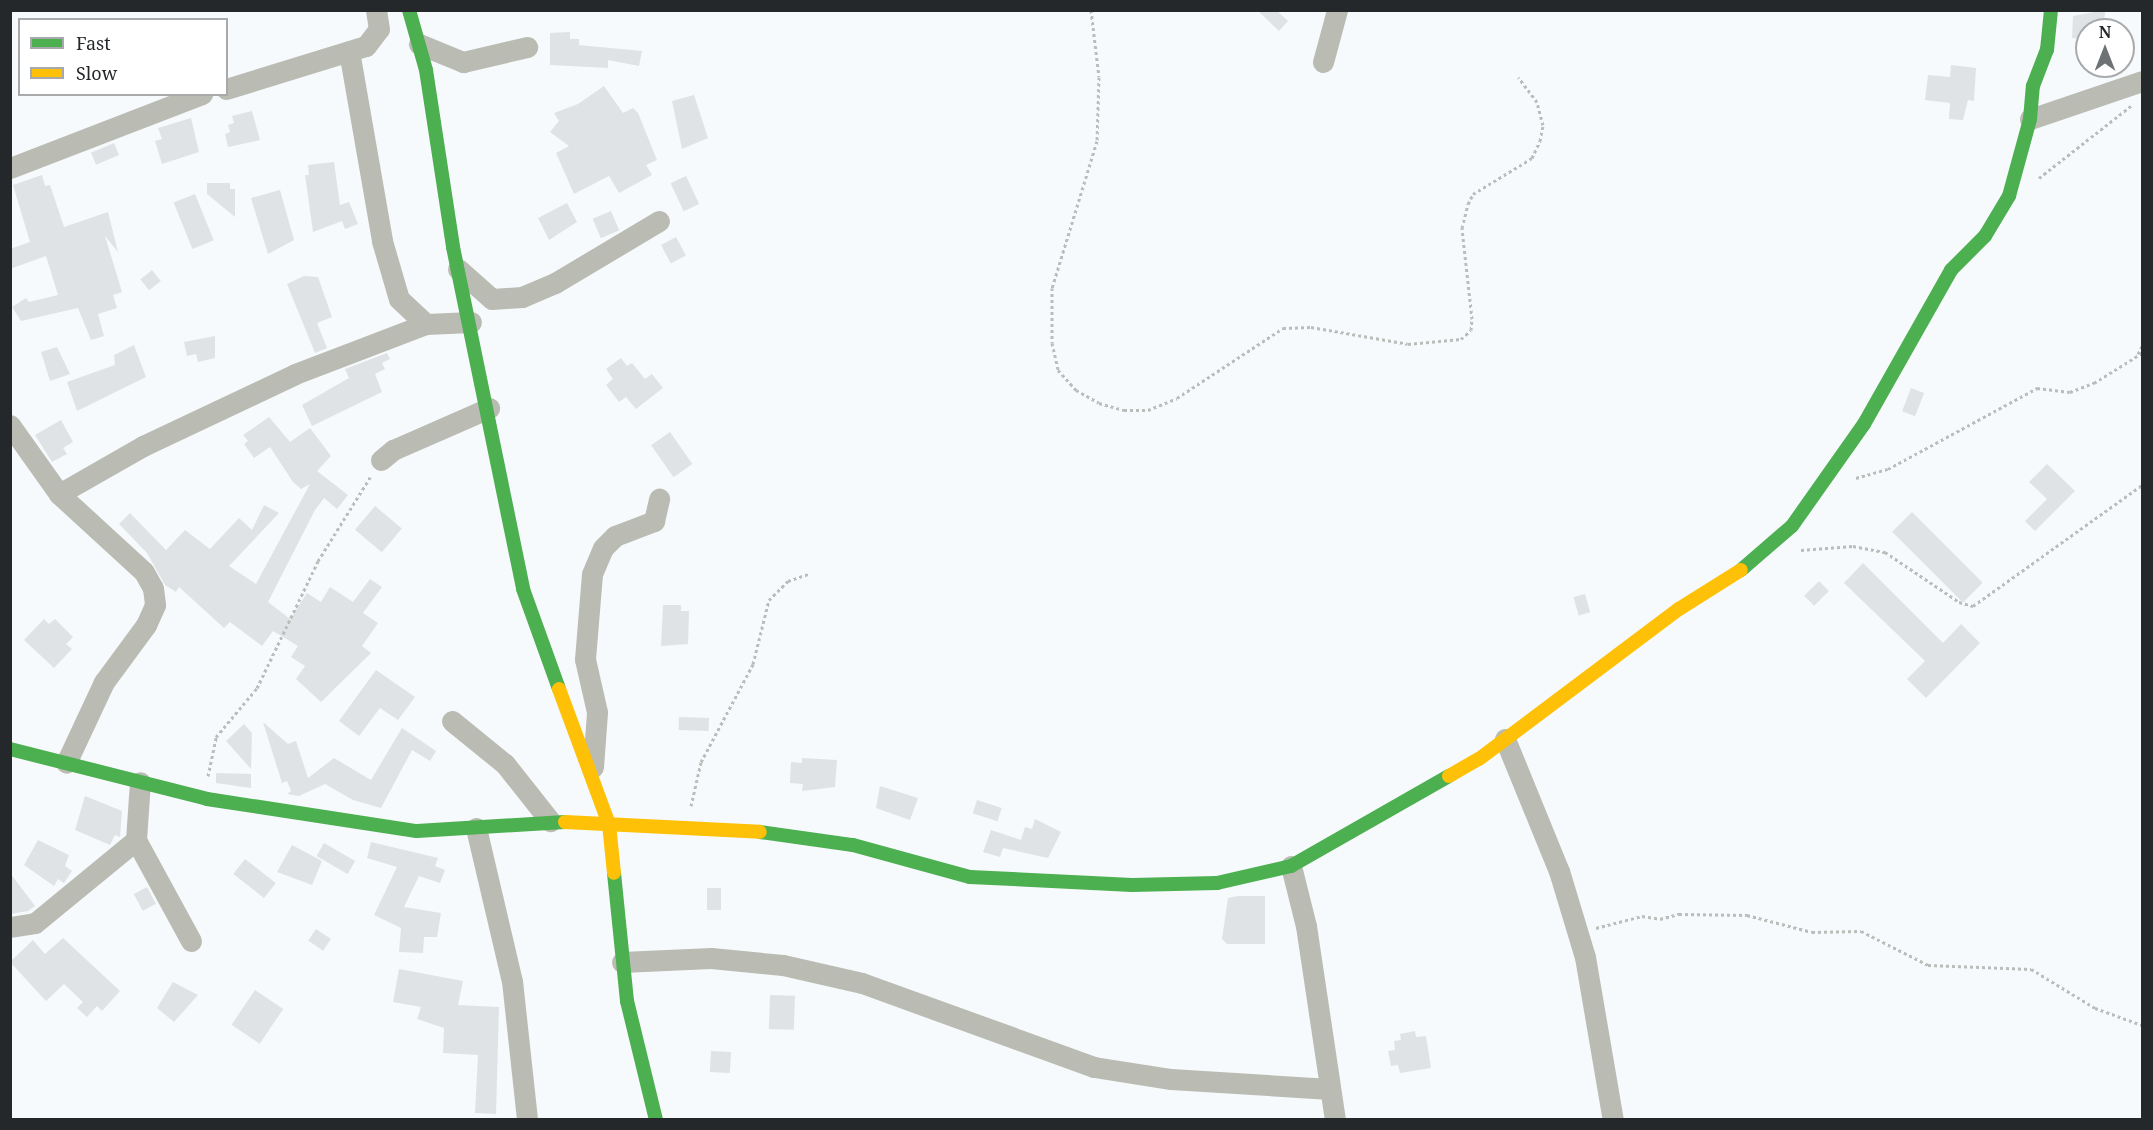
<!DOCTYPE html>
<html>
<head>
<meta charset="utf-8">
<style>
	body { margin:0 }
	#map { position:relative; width:2153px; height:1130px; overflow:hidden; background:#f6fafc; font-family:"Noto Serif",serif }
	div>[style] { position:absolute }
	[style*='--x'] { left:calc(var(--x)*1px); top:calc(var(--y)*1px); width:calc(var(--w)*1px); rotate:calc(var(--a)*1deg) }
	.building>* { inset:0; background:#dfe3e5; transform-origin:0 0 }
	.path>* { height:3px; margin-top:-1.5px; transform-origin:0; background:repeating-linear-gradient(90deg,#babdb9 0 3px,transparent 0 6px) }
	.street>* { height:21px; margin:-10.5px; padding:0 10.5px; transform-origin:10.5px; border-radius:10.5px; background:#babcb4 }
	.fast>* { height:14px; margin:-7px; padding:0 7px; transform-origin:7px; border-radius:7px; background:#4caf50 }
	.slow>* { height:14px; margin:-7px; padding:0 7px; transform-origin:7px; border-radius:7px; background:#ffc107 }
	span { translate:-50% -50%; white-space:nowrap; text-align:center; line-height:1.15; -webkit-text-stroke:6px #fff; paint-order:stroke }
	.frame { position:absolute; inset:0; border:12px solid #24282a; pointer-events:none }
	.legend { position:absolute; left:18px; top:18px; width:210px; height:78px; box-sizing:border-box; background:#fff; border:2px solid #a7a9aa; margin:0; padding:8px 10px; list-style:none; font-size:18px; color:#24282a }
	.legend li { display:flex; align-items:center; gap:12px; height:30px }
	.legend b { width:30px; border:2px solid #a7a9aa }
	.north { position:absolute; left:2075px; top:18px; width:60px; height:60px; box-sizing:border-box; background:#fff; border:2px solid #a7a9aa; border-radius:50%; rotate:0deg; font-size:16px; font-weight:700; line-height:24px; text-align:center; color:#24282a }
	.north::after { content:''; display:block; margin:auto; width:21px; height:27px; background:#6e7274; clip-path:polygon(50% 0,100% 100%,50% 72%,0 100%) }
</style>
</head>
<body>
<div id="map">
	<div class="building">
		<i style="clip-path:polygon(1257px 10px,1276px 10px,1288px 21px,1279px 31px)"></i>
		<i style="clip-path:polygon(2105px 10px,2104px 30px,2087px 30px,2087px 39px,2072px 38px,2073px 16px)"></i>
		<i style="clip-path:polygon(570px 32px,570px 39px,579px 39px,579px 45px,642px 51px,639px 66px,608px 60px,608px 68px,550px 65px,550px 33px)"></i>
		<i style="clip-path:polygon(1951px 65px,1976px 68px,1974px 101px,1968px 100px,1963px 120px,1949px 119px,1950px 103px,1925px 100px,1928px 75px,1950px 77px)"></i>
		<i style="clip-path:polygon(604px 86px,623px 113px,633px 108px,638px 113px,657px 160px,646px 165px,652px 175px,619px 193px,609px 176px,574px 194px,556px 153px,569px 146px,550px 132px,559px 121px,554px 113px,578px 104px)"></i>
		<i style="clip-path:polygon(694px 95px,708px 138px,682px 149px,672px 101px)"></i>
		<i style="clip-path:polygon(252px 111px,260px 140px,228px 147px,225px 134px,230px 132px,228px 125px,234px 123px,232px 116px)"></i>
		<i style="clip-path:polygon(191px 118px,199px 152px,162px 164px,155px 141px,162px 139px,158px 128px)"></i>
		<i style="left:114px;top:143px;width:13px;height:25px;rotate:67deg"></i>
		<i style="clip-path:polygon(334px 162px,340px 205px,349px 202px,358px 224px,345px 229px,342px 221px,313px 232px,305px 175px,309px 175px,308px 165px)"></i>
		<i style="clip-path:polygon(42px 175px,45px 186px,50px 185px,64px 227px,108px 212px,118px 252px,105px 236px,122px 292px,113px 295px,117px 308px,98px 314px,104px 336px,91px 340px,78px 308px,21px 321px,12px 307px,26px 298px,29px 302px,58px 295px,46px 256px,10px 269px,10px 249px,30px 242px,13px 185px)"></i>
		<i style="left:686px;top:176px;width:31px;height:17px;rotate:65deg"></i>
		<i style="clip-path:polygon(207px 183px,230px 183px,230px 189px,235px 189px,235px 217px,207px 194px)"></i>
		<i style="clip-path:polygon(280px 190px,294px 240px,268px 254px,251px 198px)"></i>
		<i style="left:195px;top:194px;width:50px;height:23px;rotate:68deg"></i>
		<i style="clip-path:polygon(567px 203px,577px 222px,549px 240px,538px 218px)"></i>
		<i style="left:611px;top:211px;width:21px;height:20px;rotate:67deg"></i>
		<i style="left:676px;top:237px;width:21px;height:17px;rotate:62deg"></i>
		<i style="left:152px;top:270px;width:14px;height:15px;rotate:51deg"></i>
		<i style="clip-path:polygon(304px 276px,318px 277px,332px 317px,317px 323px,327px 348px,315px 353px,287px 284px)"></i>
		<i style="clip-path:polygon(215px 336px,215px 358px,198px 362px,196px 354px,187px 356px,184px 342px)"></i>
		<i style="clip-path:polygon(134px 345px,146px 377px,77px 411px,67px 382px,115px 365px,114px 355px)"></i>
		<i style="clip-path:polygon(57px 347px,70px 374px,50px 381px,41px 352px)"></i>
		<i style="clip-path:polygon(387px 353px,390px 359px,382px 363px,385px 369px,375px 374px,382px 392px,312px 426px,302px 405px,349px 378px,345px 369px)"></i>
		<i style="clip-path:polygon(621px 358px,627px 366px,632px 363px,645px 379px,652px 374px,663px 388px,636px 409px,626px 397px,619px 402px,606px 385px,613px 379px,606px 369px)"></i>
		<i style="left:1911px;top:388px;width:14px;height:25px;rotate:21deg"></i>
		<i style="clip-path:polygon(269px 417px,290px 442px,310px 428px,331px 456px,317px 471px,348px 495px,337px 509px,324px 498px,315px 510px,268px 602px,290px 619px,307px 593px,321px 602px,330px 587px,353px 602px,370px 579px,382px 587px,363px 613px,378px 623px,362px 646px,371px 653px,321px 702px,296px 679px,305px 666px,291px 657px,298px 646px,273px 631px,262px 646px,230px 622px,224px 628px,179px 587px,176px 592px,165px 585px,147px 553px,119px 524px,130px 513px,166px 550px,185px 530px,210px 549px,239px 518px,252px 530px,264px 505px,279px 513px,229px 566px,256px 584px,310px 484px,301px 489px,293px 482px,270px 447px,254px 458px,244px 444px,248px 441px,243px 435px)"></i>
		<i style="clip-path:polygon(61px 420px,73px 442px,63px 448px,67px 454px,52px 462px,35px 435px)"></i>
		<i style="left:670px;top:432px;width:39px;height:23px;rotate:55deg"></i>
		<i style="clip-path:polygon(2047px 464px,2075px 491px,2035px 531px,2025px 521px,2047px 499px,2029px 482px)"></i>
		<i style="left:375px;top:506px;width:35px;height:31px;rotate:40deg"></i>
		<i style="left:1912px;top:512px;width:100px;height:28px;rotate:45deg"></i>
		<i style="clip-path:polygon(1863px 563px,1943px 643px,1961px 624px,1980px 643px,1926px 698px,1907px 679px,1925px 661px,1844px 583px)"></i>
		<i style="left:1819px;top:581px;width:14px;height:21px;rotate:45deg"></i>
		<i style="left:1585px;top:594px;width:19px;height:12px;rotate:74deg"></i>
		<i style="clip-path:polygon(663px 605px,681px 605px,681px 611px,689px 611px,688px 644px,661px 646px)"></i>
		<i style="clip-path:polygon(44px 619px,49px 624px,55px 619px,73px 637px,66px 644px,72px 649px,54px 668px,24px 640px)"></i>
		<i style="clip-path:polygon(376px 670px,415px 697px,398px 720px,380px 708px,359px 736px,339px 721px)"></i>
		<i style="left:679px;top:717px;width:30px;height:13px;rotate:2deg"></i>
		<i style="clip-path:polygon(263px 722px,288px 744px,296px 741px,308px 778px,334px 758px,371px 780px,402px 728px,436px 751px,430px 761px,412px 750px,381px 808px,353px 800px,325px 784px,299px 796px,287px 794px,291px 791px,287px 781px,282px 783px)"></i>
		<i style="clip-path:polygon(244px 724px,252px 733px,251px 769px,226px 741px)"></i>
		<i style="clip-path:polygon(802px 758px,837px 760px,835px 787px,802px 791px,803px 784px,790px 783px,791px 762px,802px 763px)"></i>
		<i style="clip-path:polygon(216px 773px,251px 774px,251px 788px,216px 783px)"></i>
		<i style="clip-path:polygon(880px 786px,918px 798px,910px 820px,876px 808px)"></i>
		<i style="clip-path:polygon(85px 796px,122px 811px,120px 837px,115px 835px,110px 845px,75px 830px)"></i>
		<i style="left:977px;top:800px;width:26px;height:14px;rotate:18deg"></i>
		<i style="clip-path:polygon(1035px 819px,1061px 832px,1048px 858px,1003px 848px,1000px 857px,983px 852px,991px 830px,1021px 840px,1025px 827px,1032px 829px)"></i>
		<i style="clip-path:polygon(38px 840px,69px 855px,65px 866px,72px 871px,64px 883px,58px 879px,54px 886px,24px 865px)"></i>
		<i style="clip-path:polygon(371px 842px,438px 858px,435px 866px,445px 870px,440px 883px,419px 876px,404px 907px,441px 913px,437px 937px,424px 937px,423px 953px,399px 952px,401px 928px,374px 915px,397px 867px,367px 858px)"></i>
		<i style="left:324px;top:843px;width:36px;height:15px;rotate:30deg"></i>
		<i style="clip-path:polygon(292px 845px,322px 861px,312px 885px,277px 872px)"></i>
		<i style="left:245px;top:859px;width:39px;height:19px;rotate:38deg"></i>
		<i style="clip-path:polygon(10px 873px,35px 906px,28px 911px,10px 914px)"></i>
		<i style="left:147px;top:887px;width:19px;height:15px;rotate:62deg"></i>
		<i style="left:707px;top:888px;width:14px;height:22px"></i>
		<i style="clip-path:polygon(1238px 896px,1265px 896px,1265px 944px,1227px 944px,1222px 939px,1228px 898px)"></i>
		<i style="left:316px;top:929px;width:18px;height:14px;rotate:34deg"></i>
		<i style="clip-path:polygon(63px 938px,120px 991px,102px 1011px,97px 1006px,87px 1017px,77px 1008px,83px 1002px,64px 984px,46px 1001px,10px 962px,33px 940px,45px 954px)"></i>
		<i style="clip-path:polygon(399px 969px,463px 981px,458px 1005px,499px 1007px,496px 1114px,475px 1113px,478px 1055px,443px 1053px,444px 1028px,417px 1019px,421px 1007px,393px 1002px)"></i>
		<i style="clip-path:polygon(173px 982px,198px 995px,174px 1022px,157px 1008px)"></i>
		<i style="left:255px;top:990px;width:34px;height:42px;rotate:34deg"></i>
		<i style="left:770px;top:995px;width:25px;height:34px;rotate:2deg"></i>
		<i style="clip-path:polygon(1415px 1031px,1416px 1037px,1426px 1036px,1431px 1068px,1400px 1073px,1398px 1065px,1391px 1066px,1388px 1051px,1395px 1050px,1394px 1041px,1401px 1040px,1400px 1034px)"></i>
		<i style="left:711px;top:1051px;width:20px;height:21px;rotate:3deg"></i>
	</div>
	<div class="path">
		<i style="--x:1091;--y:10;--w:67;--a:83.2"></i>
		<i style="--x:1099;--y:77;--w:64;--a:91.8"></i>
		<i style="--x:1097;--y:141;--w:154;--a:107"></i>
		<i style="--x:1052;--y:288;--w:55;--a:90"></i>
		<i style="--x:1052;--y:343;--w:28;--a:77"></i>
		<i style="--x:1058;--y:370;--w:27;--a:48"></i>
		<i style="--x:1076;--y:390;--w:26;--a:29"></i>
		<i style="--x:1099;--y:403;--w:26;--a:16"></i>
		<i style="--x:1124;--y:410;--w:24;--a:0"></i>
		<i style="--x:1148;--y:410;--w:31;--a:-22"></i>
		<i style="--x:1177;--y:398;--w:127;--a:-33.4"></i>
		<i style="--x:1283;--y:328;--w:28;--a:-2"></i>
		<i style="--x:1311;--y:327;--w:98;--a:9.9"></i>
		<i style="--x:1408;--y:344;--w:53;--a:-5.4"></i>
		<i style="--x:1461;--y:339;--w:13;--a:-42"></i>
		<i style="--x:1471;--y:330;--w:11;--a:-85"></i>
		<i style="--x:1472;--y:319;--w:92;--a:-96.3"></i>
		<i style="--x:1462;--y:228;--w:25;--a:-76"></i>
		<i style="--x:1468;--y:204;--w:11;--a:-63"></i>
		<i style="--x:1473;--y:194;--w:69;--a:-31.4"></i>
		<i style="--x:1532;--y:158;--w:19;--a:-65"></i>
		<i style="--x:1540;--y:141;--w:16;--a:-79"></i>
		<i style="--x:1543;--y:125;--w:24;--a:-105"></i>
		<i style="--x:1537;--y:102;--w:31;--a:-127"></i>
		<i style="--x:2039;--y:178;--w:118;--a:-38.1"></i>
		<i style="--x:2138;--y:354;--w:9;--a:-63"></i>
		<i style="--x:1856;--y:478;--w:33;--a:-16"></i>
		<i style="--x:1888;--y:469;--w:170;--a:-28.5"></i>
		<i style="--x:2037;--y:388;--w:33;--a:7"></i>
		<i style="--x:2070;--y:392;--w:26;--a:-21"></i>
		<i style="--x:2094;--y:383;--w:57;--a:-32"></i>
		<i style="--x:1801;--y:550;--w:52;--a:-4.4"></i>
		<i style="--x:1853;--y:546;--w:33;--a:11"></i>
		<i style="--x:1885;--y:552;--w:89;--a:34"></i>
		<i style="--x:1959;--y:602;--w:15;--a:16"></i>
		<i style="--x:1973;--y:606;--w:208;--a:-35.6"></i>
		<i style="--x:208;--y:776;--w:40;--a:-78"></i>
		<i style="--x:216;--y:737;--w:64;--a:-50.1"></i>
		<i style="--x:257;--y:688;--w:141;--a:-64.3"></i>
		<i style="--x:318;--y:561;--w:100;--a:-58.1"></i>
		<i style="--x:691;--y:806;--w:45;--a:-77.2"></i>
		<i style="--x:701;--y:762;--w:111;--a:-62"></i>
		<i style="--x:753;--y:664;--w:66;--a:-76"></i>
		<i style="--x:769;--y:600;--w:27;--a:-45"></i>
		<i style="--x:788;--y:581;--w:24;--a:-19"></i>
		<i style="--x:1596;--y:928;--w:48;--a:-14.6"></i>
		<i style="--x:1642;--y:916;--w:18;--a:9"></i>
		<i style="--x:1660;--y:919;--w:20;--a:-15"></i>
		<i style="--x:1679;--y:914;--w:68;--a:0.8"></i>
		<i style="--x:1747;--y:915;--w:67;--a:14.7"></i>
		<i style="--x:1812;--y:932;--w:49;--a:-1.2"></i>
		<i style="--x:1861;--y:931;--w:75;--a:26.9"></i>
		<i style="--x:1928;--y:965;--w:103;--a:2.2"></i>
		<i style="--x:2031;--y:969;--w:75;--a:31.4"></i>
		<i style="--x:2095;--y:1008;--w:50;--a:19.9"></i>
	</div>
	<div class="street">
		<i style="--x:419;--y:44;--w:48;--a:22.2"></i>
		<i style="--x:463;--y:62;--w:66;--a:-13.2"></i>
		<i style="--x:349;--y:51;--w:193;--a:80.1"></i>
		<i style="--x:382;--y:241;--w:60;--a:73.7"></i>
		<i style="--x:399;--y:299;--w:37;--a:43"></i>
		<i style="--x:426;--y:324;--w:45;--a:-2.5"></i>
		<i style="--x:1323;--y:62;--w:54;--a:-74.9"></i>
		<i style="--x:226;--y:89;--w:146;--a:-17.1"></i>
		<i style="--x:366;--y:46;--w:21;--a:-53"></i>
		<i style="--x:379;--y:29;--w:19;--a:-99"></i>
		<i style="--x:2030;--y:119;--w:118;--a:-18.7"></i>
		<i style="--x:10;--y:168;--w:206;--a:-21.1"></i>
		<i style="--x:458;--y:269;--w:45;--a:41.4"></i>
		<i style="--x:492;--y:299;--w:30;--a:-4"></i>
		<i style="--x:522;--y:297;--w:36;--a:-23"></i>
		<i style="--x:555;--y:283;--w:121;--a:-30.8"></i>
		<i style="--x:10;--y:425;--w:85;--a:54.6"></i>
		<i style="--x:59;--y:494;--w:115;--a:42.5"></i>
		<i style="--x:144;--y:572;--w:18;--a:61"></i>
		<i style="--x:153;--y:588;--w:17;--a:83"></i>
		<i style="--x:155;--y:605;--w:22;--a:114"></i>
		<i style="--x:146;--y:625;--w:71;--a:126.4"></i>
		<i style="--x:104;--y:682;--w:89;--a:115.1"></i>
		<i style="--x:381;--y:460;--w:16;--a:-40"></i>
		<i style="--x:393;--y:450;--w:105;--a:-23.6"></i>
		<i style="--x:59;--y:494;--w:97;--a:-29.7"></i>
		<i style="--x:143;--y:446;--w:168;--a:-25.3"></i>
		<i style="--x:295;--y:374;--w:140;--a:-20.9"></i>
		<i style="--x:452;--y:721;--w:68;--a:39.1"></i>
		<i style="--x:505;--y:764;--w:73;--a:51.7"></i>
		<i style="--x:1505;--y:739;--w:143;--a:67.8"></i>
		<i style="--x:1559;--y:871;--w:90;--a:73.2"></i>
		<i style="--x:1585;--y:957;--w:165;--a:80.3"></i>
		<i style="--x:593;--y:767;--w:55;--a:-85.8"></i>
		<i style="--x:597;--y:712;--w:54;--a:-102.8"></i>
		<i style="--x:585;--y:659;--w:85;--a:-85.3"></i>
		<i style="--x:592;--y:574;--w:28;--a:-67"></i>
		<i style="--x:603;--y:548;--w:17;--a:-45"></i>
		<i style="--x:615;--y:536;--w:42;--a:-21"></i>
		<i style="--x:654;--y:521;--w:23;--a:-77"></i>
		<i style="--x:476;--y:828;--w:157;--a:76.8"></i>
		<i style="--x:512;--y:981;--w:140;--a:83.8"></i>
		<i style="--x:136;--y:840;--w:115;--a:61.4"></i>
		<i style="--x:1291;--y:866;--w:62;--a:76"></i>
		<i style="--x:1306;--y:926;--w:196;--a:81.5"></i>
		<i style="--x:10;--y:927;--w:25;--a:-9"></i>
		<i style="--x:35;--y:923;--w:131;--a:-39.4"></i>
		<i style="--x:136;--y:840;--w:58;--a:-86.1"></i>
		<i style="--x:622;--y:962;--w:89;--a:-2.6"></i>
		<i style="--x:711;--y:958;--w:72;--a:5.6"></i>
		<i style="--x:783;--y:965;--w:81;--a:12.8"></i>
		<i style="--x:862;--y:983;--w:247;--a:19.9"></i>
		<i style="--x:1094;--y:1067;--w:78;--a:8.9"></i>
		<i style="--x:1171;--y:1079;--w:159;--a:3.6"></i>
	</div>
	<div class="fast">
		<i style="--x:409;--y:10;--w:62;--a:74.2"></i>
		<i style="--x:426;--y:70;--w:179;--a:81.3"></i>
		<i style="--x:453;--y:247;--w:349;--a:78.4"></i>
		<i style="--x:523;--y:589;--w:106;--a:70.2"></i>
		<i style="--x:1741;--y:570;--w:67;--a:-40.8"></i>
		<i style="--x:1792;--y:526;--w:125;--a:-54.8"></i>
		<i style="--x:1864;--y:424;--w:177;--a:-60.5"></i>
		<i style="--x:1951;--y:270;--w:48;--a:-45"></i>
		<i style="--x:1985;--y:236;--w:47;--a:-59"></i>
		<i style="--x:2009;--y:196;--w:80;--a:-74.7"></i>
		<i style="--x:2030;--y:119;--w:33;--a:-85"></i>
		<i style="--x:2033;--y:86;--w:39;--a:-69"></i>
		<i style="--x:2047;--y:50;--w:40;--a:-84.3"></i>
		<i style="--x:10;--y:749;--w:203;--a:14.2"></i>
		<i style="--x:207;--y:799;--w:212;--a:8.7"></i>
		<i style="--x:417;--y:831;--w:148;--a:-3.5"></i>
		<i style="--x:760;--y:832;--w:94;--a:8"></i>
		<i style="--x:853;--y:845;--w:121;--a:15.3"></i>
		<i style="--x:970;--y:877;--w:162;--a:2.8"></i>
		<i style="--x:1132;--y:885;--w:85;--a:-1.3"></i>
		<i style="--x:1217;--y:883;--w:76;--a:-12.9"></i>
		<i style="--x:1291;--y:866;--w:182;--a:-29.7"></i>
		<i style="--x:614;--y:873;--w:129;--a:84.2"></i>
		<i style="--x:627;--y:1001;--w:122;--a:76.3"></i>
	</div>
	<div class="slow">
		<i style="--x:559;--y:689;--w:144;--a:69.7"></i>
		<i style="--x:609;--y:824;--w:49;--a:84.2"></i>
		<i style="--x:1449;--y:776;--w:34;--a:-30"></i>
		<i style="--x:1479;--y:759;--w:250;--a:-36.9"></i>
		<i style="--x:1679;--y:609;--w:73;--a:-32.2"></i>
		<i style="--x:565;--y:822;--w:195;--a:2.9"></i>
	</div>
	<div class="frame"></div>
	<ul class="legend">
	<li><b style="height:8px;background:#4caf50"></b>Fast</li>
	<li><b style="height:8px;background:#ffc107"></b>Slow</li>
	</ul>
	<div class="north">N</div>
</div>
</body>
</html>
